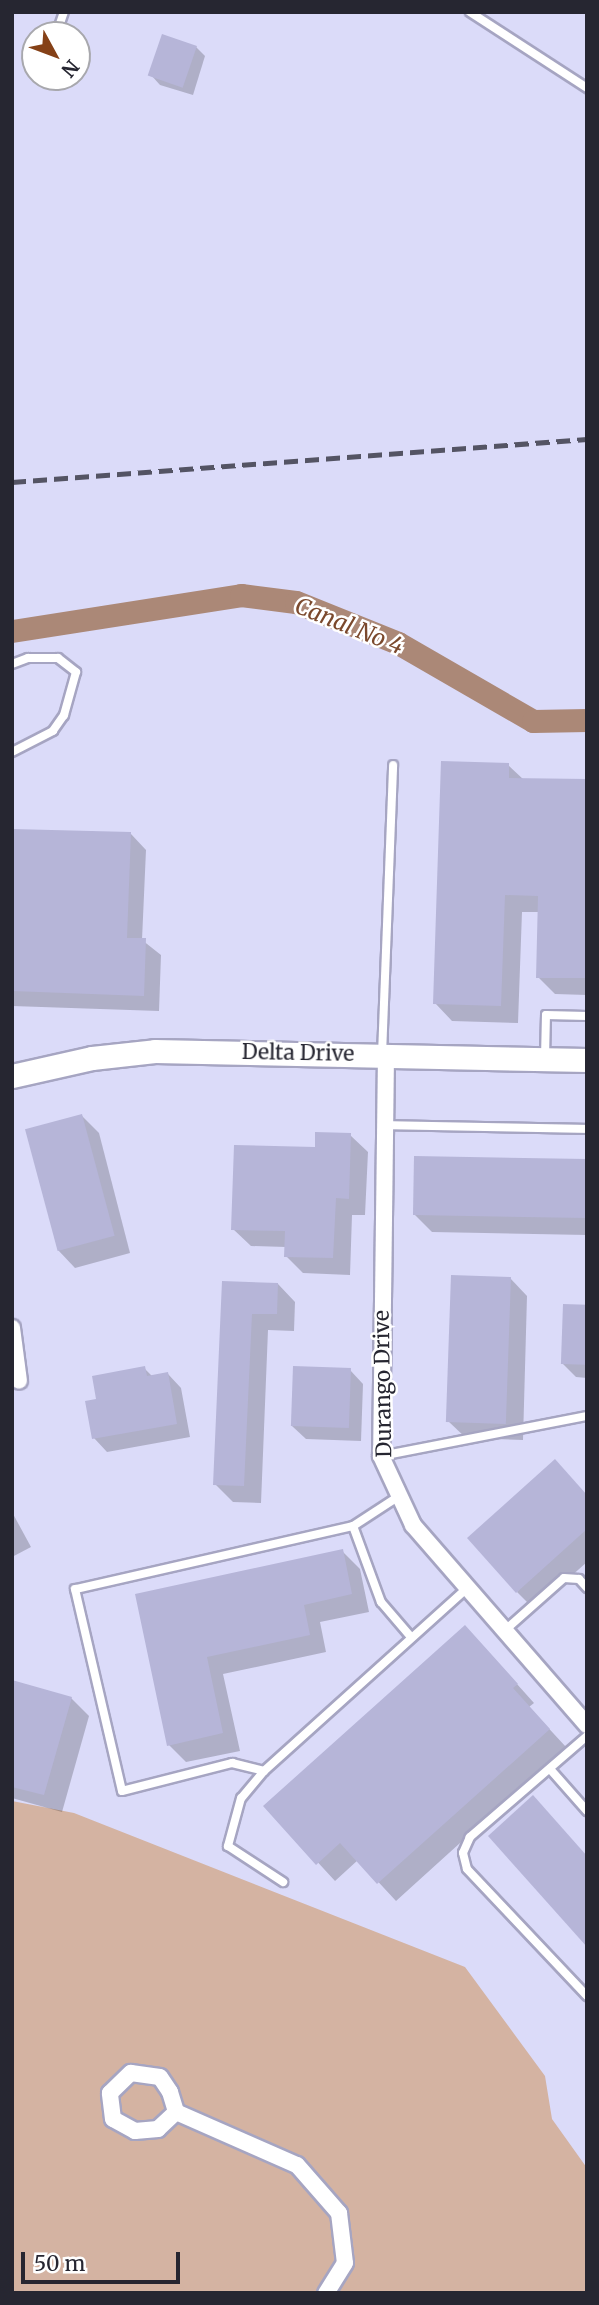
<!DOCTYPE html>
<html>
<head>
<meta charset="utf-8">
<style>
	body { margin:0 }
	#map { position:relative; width:599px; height:2305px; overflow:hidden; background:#dbdbf9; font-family:Merriweather,serif }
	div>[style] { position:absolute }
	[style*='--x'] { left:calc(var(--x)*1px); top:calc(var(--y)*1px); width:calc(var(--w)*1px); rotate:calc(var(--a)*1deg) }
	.green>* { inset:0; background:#d4b3a2 }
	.shadow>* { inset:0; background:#0003 }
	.canal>* { height:23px; margin:-11.5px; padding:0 11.5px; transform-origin:11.5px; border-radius:11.5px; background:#ab8877 }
	.building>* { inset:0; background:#b6b5d8; transform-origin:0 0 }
	.roads { filter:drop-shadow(2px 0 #a6a5c2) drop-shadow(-2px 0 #a6a5c2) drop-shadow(0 2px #a6a5c2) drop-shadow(0 -2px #a6a5c2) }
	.service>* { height:8px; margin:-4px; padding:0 4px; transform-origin:4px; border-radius:4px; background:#fff }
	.minor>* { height:16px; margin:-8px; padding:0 8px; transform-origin:8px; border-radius:8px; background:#fff }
	.secondary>* { height:23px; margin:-11.5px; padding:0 11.5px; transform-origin:11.5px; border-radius:11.5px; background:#fff }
	.rail>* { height:5px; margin-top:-2.5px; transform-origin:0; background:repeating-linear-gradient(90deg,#545464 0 14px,transparent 0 21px) }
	span { translate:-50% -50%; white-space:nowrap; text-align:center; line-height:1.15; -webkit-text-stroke:5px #fff; paint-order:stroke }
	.street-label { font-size:21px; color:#262631 }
	.water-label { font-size:23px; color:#7b492d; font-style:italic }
	.frame { position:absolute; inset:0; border:14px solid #262631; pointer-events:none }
	.north { position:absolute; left:21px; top:21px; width:70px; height:70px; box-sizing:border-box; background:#fff; border:2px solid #a8a8ad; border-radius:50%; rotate:131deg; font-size:19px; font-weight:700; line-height:28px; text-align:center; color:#262631 }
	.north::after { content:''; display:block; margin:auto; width:24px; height:32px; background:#854117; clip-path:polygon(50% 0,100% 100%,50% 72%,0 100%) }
	.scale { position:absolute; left:21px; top:2252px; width:159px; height:32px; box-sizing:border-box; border:4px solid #262631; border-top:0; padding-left:9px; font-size:21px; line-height:24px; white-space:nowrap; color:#262631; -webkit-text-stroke:5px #fff; paint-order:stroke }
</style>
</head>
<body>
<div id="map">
	<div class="green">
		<i style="clip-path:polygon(12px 1801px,74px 1813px,465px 1967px,545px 2076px,552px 2119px,587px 2168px,587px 2293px,12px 2293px)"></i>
	</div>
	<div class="shadow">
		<i style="clip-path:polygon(196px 47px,205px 56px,193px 95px,160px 85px,151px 75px)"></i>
		<i style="clip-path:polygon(508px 765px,524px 780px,587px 781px,587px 995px,555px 994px,538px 977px,539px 912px,522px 912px,518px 1023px,452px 1021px,435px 1003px)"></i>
		<i style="clip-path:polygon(12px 831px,131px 834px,146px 850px,142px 940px,161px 955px,159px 1011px,12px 1006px)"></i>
		<i style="clip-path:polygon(82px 1116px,99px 1133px,130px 1253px,75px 1268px,58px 1250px)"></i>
		<i style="clip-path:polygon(350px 1135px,368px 1152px,365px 1215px,352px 1215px,350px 1275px,303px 1273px,286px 1256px,286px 1247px,251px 1246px,233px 1229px)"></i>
		<i style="clip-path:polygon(587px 1161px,587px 1235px,432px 1232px,414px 1214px)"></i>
		<i style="clip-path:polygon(510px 1278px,527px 1296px,523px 1440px,466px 1438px,448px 1421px)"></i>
		<i style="clip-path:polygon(224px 1283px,278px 1284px,295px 1302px,294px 1331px,268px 1330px,261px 1503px,233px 1502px,215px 1484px)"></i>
		<i style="clip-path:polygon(587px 1306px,587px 1378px,576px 1377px,563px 1364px)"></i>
		<i style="clip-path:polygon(144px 1368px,153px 1377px,168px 1374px,181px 1388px,190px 1437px,107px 1452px,94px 1438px,98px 1401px)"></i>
		<i style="clip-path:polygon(350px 1370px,363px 1384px,361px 1441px,306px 1439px,292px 1426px)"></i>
		<i style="clip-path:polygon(587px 1495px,587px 1562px,534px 1609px,517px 1592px)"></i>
		<i style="clip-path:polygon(12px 1512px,31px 1547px,12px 1557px)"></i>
		<i style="clip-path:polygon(342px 1551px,360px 1569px,369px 1612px,320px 1622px,326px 1652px,223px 1674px,240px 1751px,186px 1762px,169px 1745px,137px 1595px)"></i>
		<i style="clip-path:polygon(482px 1645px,534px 1703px,529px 1707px,566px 1747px,396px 1901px,358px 1860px,335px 1881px,266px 1806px)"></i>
		<i style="clip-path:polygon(12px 1682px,71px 1698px,89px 1716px,62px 1812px,12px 1798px)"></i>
	</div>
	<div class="canal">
		<i style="--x:12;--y:631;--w:232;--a:-8.9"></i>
		<i style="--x:241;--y:595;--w:55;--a:7.3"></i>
		<i style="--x:296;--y:602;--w:110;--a:21.9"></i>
		<i style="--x:398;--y:643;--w:156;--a:30"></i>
		<i style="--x:533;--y:721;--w:54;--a:-1.1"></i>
	</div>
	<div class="building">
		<i style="left:162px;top:34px;width:37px;height:44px;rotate:19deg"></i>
		<i style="clip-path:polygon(441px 761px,509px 763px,509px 778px,587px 779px,587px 978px,536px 978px,538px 896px,505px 895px,501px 1006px,433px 1004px)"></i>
		<i style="clip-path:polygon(12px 829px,131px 832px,127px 938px,146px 938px,144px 996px,12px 991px)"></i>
		<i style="left:82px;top:1114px;width:126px;height:59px;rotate:75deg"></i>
		<i style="clip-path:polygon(315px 1132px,351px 1133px,349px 1199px,336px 1198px,333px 1258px,284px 1257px,285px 1231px,231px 1230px,234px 1145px,315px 1147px)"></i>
		<i style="left:414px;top:1156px;width:173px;height:59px;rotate:1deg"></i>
		<i style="left:451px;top:1275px;width:60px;height:147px;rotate:2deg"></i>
		<i style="clip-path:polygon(222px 1281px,278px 1283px,277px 1314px,252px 1314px,244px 1486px,213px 1485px)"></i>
		<i style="left:563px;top:1304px;width:24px;height:60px;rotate:2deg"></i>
		<i style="clip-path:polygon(145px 1366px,147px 1376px,168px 1372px,177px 1424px,92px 1439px,85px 1401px,96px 1399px,92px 1376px)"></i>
		<i style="left:293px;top:1366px;width:58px;height:60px;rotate:2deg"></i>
		<i style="clip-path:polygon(555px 1459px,587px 1495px,587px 1529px,516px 1593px,467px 1538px)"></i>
		<i style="clip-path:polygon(343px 1549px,352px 1594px,304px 1605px,310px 1635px,207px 1657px,223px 1733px,167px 1746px,135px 1594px)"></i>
		<i style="clip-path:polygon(465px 1625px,518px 1684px,513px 1688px,550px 1729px,377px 1884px,340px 1843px,316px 1865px,263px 1806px)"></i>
		<i style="clip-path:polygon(12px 1680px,72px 1697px,44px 1795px,12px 1787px)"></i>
		<i style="clip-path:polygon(533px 1795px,587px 1856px,587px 1947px,488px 1836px)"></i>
	</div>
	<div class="roads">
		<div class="service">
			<i style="--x:470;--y:12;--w:140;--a:33"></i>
			<i style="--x:56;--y:35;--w:24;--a:-71"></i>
			<i style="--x:12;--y:664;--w:17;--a:-21"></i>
			<i style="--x:28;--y:658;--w:30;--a:0"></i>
			<i style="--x:58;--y:658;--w:23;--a:38"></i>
			<i style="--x:76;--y:672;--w:45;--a:105.6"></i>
			<i style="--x:64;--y:715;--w:19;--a:125"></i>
			<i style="--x:53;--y:731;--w:46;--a:152.9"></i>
			<i style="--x:382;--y:1055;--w:290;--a:-87.8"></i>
			<i style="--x:545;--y:1058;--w:43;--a:-88.7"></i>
			<i style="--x:546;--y:1015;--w:41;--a:1.4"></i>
			<i style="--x:383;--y:1125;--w:204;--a:1.1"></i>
			<i style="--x:381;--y:1456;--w:210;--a:-11"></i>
			<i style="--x:396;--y:1498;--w:51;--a:146.9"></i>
			<i style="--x:353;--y:1526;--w:285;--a:167.2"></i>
			<i style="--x:75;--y:1589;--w:207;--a:76.9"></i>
			<i style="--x:122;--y:1791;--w:114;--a:-14.3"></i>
			<i style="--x:232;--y:1763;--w:33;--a:14"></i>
			<i style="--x:264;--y:1771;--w:272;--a:-42"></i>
			<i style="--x:353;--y:1526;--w:81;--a:69.8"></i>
			<i style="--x:381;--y:1602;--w:45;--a:49.5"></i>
			<i style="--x:503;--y:1632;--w:81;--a:-41.5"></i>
			<i style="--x:564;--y:1578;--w:15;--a:4"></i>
			<i style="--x:579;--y:1579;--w:12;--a:48"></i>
			<i style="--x:587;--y:1736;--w:155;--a:139.2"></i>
			<i style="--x:470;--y:1837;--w:17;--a:114"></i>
			<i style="--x:463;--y:1853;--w:16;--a:76"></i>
			<i style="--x:467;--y:1869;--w:175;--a:46.6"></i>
			<i style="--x:550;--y:1769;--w:56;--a:48.6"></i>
			<i style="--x:264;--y:1771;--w:35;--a:130"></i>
			<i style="--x:241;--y:1798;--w:50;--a:105.2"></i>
			<i style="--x:228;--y:1846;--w:66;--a:33.2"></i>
		</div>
		<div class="minor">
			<i style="--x:386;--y:1055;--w:401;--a:90.7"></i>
			<i style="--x:381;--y:1456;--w:76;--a:65.1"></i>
			<i style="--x:413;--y:1525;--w:265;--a:49"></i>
			<i style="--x:12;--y:1328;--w:53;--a:82.5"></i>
			<i style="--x:131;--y:2073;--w:29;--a:8"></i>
			<i style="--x:160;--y:2077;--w:18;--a:56"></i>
			<i style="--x:170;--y:2092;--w:21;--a:73"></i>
			<i style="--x:176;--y:2112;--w:25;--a:137"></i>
			<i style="--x:158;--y:2129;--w:23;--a:175"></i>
			<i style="--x:135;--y:2131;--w:25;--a:-151"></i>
			<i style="--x:113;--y:2119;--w:26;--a:-97"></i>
			<i style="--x:110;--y:2093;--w:29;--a:-44"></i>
			<i style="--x:176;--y:2112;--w:132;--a:23.7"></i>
			<i style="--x:297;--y:2165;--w:64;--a:48.8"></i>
			<i style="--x:339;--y:2213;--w:50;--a:83.2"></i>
			<i style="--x:345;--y:2263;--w:36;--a:122"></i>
		</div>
		<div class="secondary">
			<i style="--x:12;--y:1076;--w:82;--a:-12.7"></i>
			<i style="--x:92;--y:1058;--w:63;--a:-6.3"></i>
			<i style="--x:155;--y:1051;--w:432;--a:1.2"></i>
		</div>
	</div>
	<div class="rail">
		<i style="--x:12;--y:482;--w:577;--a:-4.28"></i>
	</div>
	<div class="street-label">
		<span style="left:298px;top:1053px;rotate:1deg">Delta Drive</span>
		<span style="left:383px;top:1384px;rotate:-91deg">Durango Drive</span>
	</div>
	<div class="water-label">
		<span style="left:349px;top:626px;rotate:22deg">Canal No 4</span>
	</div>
	<div class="frame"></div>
	<div class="north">N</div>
	<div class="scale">50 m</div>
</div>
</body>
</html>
